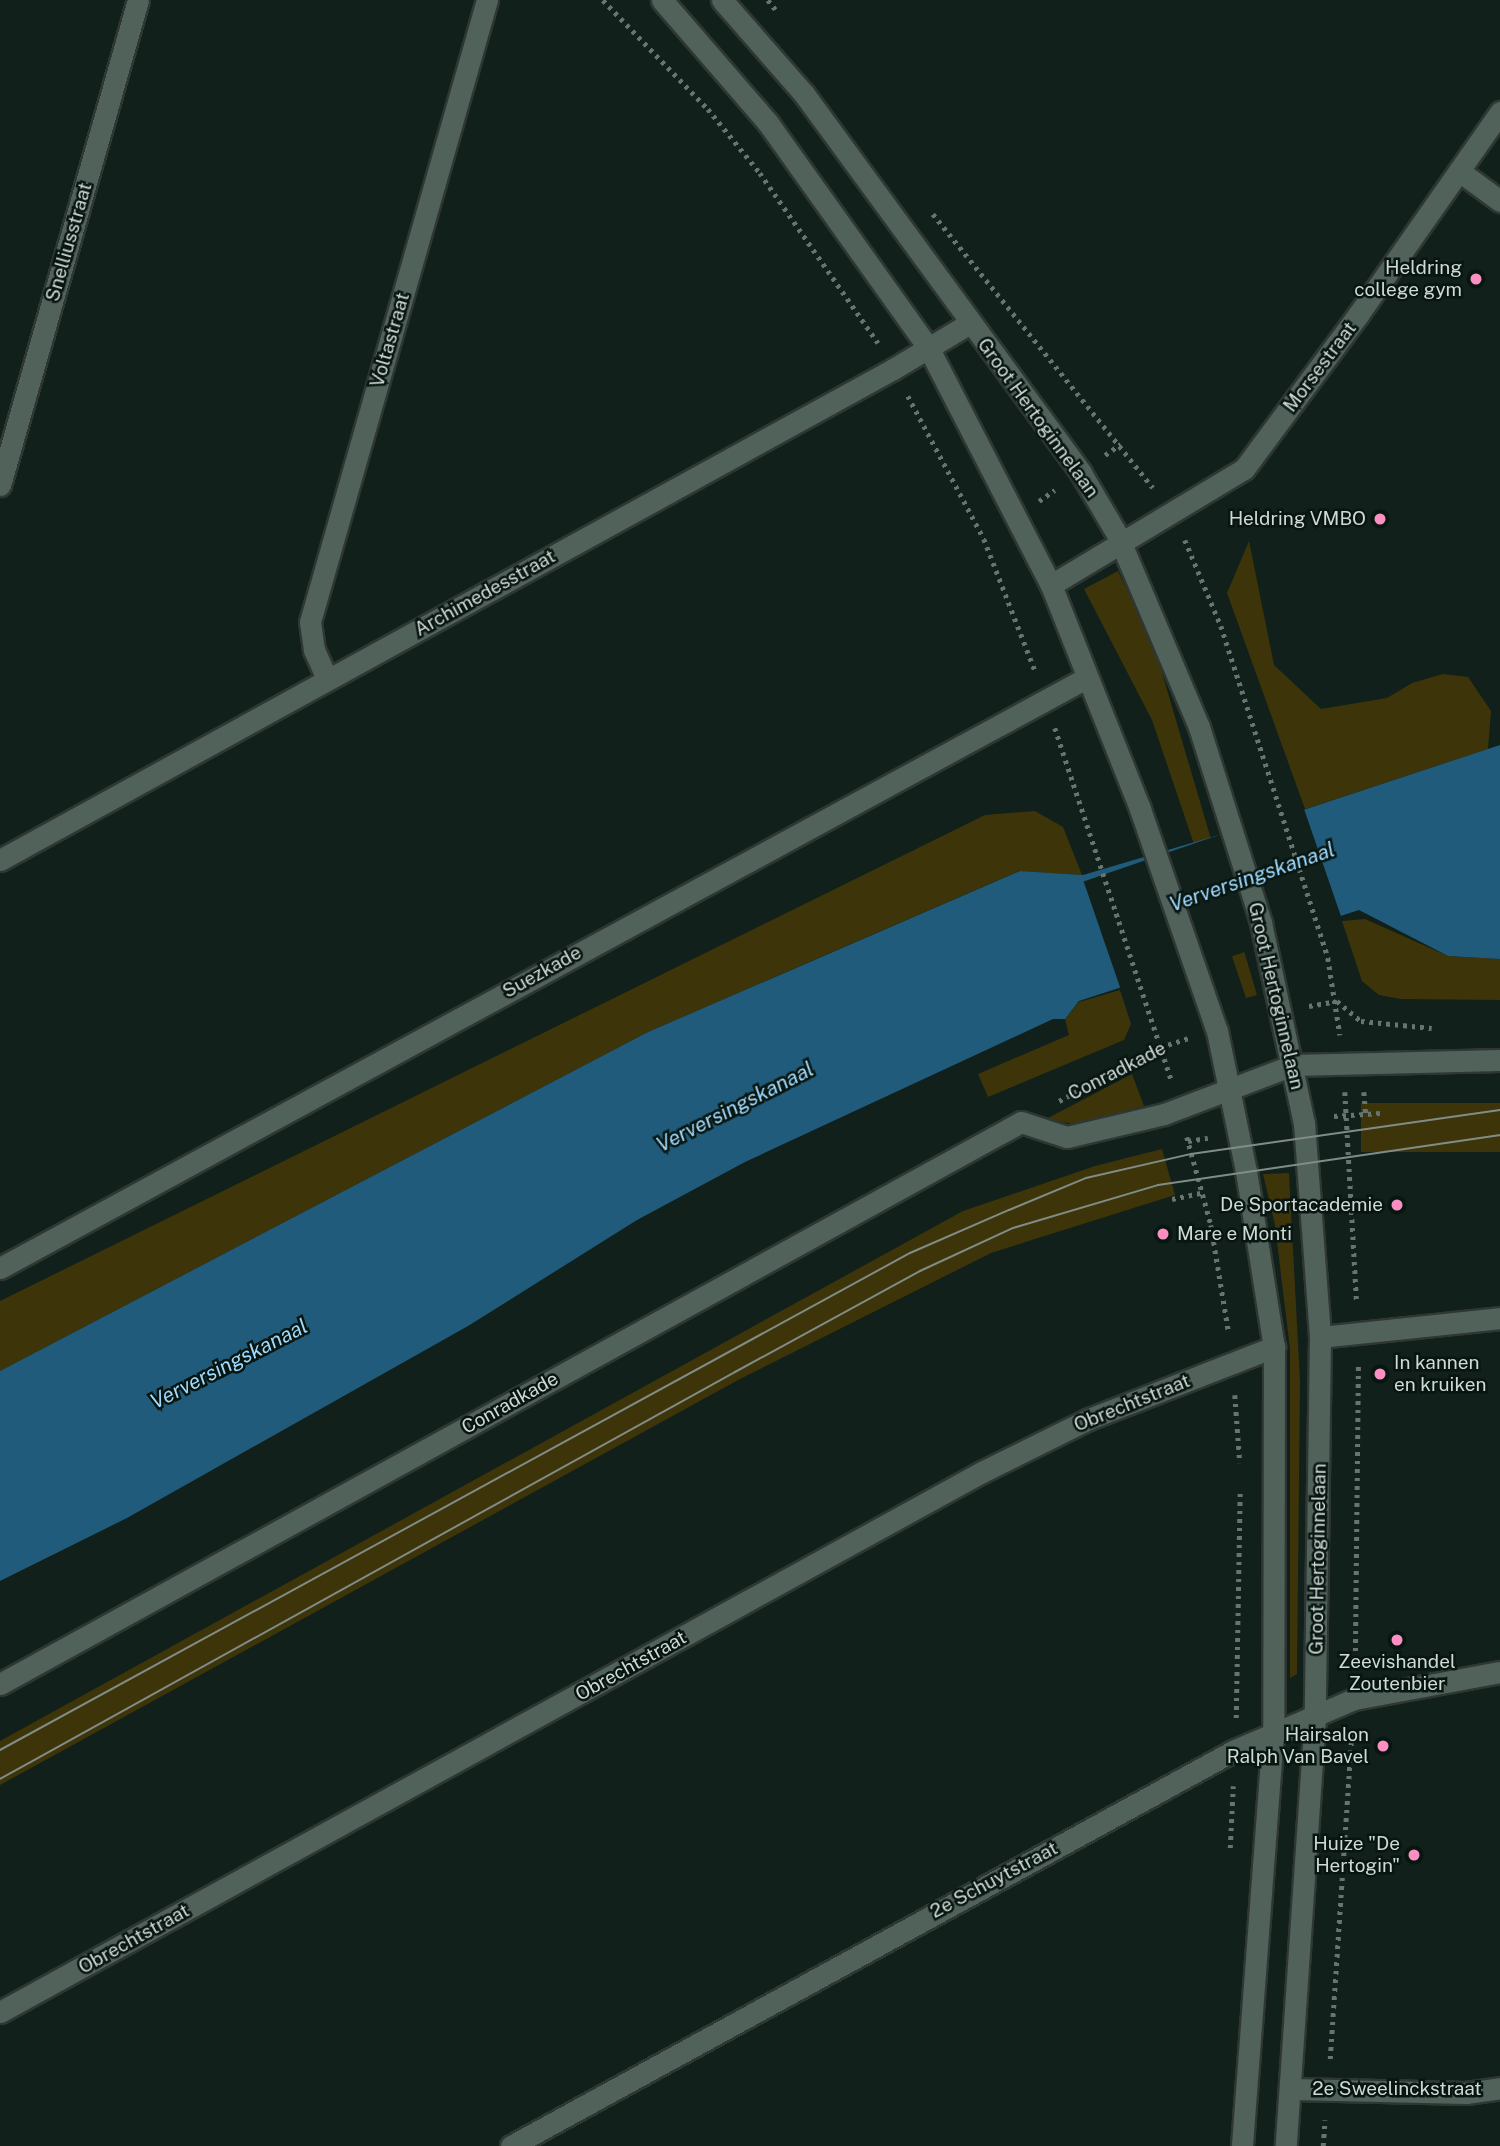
<!DOCTYPE html>
<html>
<head>
<meta charset="utf-8">
<style>
	body { margin:0 }
	#map { position:relative; width:1500px; height:2146px; overflow:hidden; background:#11201a; font-family:"Public Sans",sans-serif }
	div>[style] { position:absolute }
	[style*='--x'] { left:calc(var(--x)*1px); top:calc(var(--y)*1px); width:calc(var(--w)*1px); rotate:calc(var(--a)*1deg) }
	.green>* { inset:0; background:#3d3409; transform-origin:0 0 }
	.water>* { inset:0; background:#205b7b }
	.pier>* { inset:0; background:#11201a; transform-origin:0 0 }
	.path>* { height:4.5px; margin-top:-2.25px; transform-origin:0; background:repeating-linear-gradient(90deg,#68746f 0 3.5px,transparent 0 8.5px) }
	.roads { filter:drop-shadow(2px 0 #2f3733) drop-shadow(-2px 0 #2f3733) drop-shadow(0 2px #2f3733) drop-shadow(0 -2px #2f3733) }
	.minor>* { height:21px; margin:-10.5px; padding:0 10.5px; transform-origin:10.5px; border-radius:10.5px; background:#51625b }
	.tram>* { height:2px; margin:-1px; padding:0 1px; transform-origin:1px; border-radius:1px; background:#818c87 }
	.dots>* { width:19px; height:19px; translate:-50% -50%; box-sizing:border-box; border:4px solid #081611; border-radius:50% }
	span { translate:-50% -50%; white-space:nowrap; text-align:center; line-height:1.15; -webkit-text-stroke:5px #081611; paint-order:stroke }
	.street-label { font-size:19px; color:#d0d9d5 }
	.poi-label { font-size:19px; color:#d0d9d5 }
	.right { translate:-100% -50%; text-align:right }
	.left { translate:0 -50%; text-align:left }
	.water-label { font-size:21px; color:#a0daff; font-style:italic }
</style>
</head>
<body>
<div id="map">
	<div class="green">
		<i style="clip-path:polygon(1249px 541px,1274px 665px,1321px 709px,1387px 698px,1412px 683px,1443px 674px,1468px 677px,1491px 711px,1488px 749px,1305px 809px,1227px 593px)"></i>
		<i style="clip-path:polygon(1118px 571px,1155px 649px,1257px 995px,1246px 998px,1152px 720px,1084px 589px)"></i>
		<i style="clip-path:polygon(1035px 811px,1063px 827px,1082px 875px,1019px 871px,648px 1032px,0 1371px,0 1301px,985px 815px)"></i>
		<i style="clip-path:polygon(1365px 919px,1448px 956px,1500px 959px,1500px 1000px,1401px 999px,1379px 995px,1362px 981px,1342px 921px)"></i>
		<i style="clip-path:polygon(1120px 990px,1131px 1024px,1124px 1040px,988px 1097px,978px 1074px,1069px 1035px,1065px 1019px,1079px 1002px)"></i>
		<i style="clip-path:polygon(1132px 1074px,1144px 1106px,1074px 1124px,1046px 1119px)"></i>
		<i style="left:1500px;top:1103px;width:49px;height:139px;rotate:90deg"></i>
		<i style="clip-path:polygon(1162px 1149px,1175px 1195px,991px 1253px,740px 1379px,0 1785px,0 1741px,963px 1211px,1095px 1166px)"></i>
		<i style="clip-path:polygon(1289px 1173px,1300px 1381px,1297px 1674px,1290px 1678px,1290px 1349px,1275px 1225px,1263px 1174px)"></i>
	</div>
	<div class="water">
		<i style="clip-path:polygon(1500px 745px,1500px 959px,1448px 956px,1359px 910px,1079px 1001px,1065px 1019px,1053px 1019px,745px 1162px,637px 1220px,468px 1326px,127px 1518px,0 1581px,0 1371px,648px 1032px,1020px 871px,1083px 875px,1303px 810px)"></i>
	</div>
	<div class="pier">
		<i style="left:1303px;top:806px;width:119px;height:232px;rotate:71deg"></i>
	</div>
	<div class="path">
		<i style="--x:603;--y:0;--w:151;--a:46.1"></i>
		<i style="--x:708;--y:109;--w:82;--a:50.9"></i>
		<i style="--x:760;--y:173;--w:207;--a:55.2"></i>
		<i style="--x:768;--y:0;--w:13;--a:51"></i>
		<i style="--x:933;--y:214;--w:351;--a:51.2"></i>
		<i style="--x:908;--y:396;--w:162;--a:62"></i>
		<i style="--x:984;--y:539;--w:144;--a:68.8"></i>
		<i style="--x:1105;--y:455;--w:19;--a:-35"></i>
		<i style="--x:1039;--y:501;--w:19;--a:-35"></i>
		<i style="--x:1185;--y:540;--w:93;--a:67.3"></i>
		<i style="--x:1221;--y:626;--w:349;--a:72.1"></i>
		<i style="--x:1328;--y:958;--w:78;--a:81.1"></i>
		<i style="--x:1055;--y:728;--w:369;--a:71.7"></i>
		<i style="--x:1337;--y:1001;--w:31;--a:40"></i>
		<i style="--x:1361;--y:1021;--w:71;--a:5.6"></i>
		<i style="--x:1309;--y:1006;--w:27;--a:-10"></i>
		<i style="--x:1345;--y:1092;--w:212;--a:86.8"></i>
		<i style="--x:1364;--y:1092;--w:23;--a:85"></i>
		<i style="--x:1059;--y:1101;--w:106;--a:-28.7"></i>
		<i style="--x:1152;--y:1050;--w:39;--a:-18"></i>
		<i style="--x:1334;--y:1116;--w:46;--a:-3.7"></i>
		<i style="--x:1187;--y:1137;--w:91;--a:74.7"></i>
		<i style="--x:1211;--y:1225;--w:110;--a:80.6"></i>
		<i style="--x:1188;--y:1141;--w:20;--a:-9"></i>
		<i style="--x:1172;--y:1199;--w:33;--a:-12"></i>
		<i style="--x:1235;--y:1395;--w:68;--a:85.8"></i>
		<i style="--x:1355;--y:1668;--w:306;--a:-89.4"></i>
		<i style="--x:1236;--y:1718;--w:229;--a:-89"></i>
		<i style="--x:1230;--y:1848;--w:62;--a:-87.2"></i>
		<i style="--x:1330;--y:2059;--w:328;--a:-86.2"></i>
		<i style="--x:1323;--y:2146;--w:26;--a:-86"></i>
	</div>
	<div class="roads">
		<div class="minor">
			<i style="--x:662;--y:0;--w:162;--a:49.2"></i>
			<i style="--x:768;--y:123;--w:277;--a:54.5"></i>
			<i style="--x:929;--y:349;--w:266;--a:62.7"></i>
			<i style="--x:1051;--y:585;--w:241;--a:68.3"></i>
			<i style="--x:1140;--y:809;--w:235;--a:70.9"></i>
			<i style="--x:1217;--y:1031;--w:143;--a:78.3"></i>
			<i style="--x:1246;--y:1171;--w:178;--a:81"></i>
			<i style="--x:1274;--y:1347;--w:386;--a:90.1"></i>
			<i style="--x:1273;--y:1733;--w:414;--a:94.3"></i>
			<i style="--x:722;--y:0;--w:125;--a:48.9"></i>
			<i style="--x:804;--y:94;--w:469;--a:53.8"></i>
			<i style="--x:1081;--y:473;--w:73;--a:59.6"></i>
			<i style="--x:1118;--y:536;--w:207;--a:67"></i>
			<i style="--x:1199;--y:727;--w:206;--a:72.4"></i>
			<i style="--x:1261;--y:923;--w:205;--a:77.9"></i>
			<i style="--x:1304;--y:1123;--w:215;--a:85.7"></i>
			<i style="--x:1320;--y:1337;--w:379;--a:90.8"></i>
			<i style="--x:1315;--y:1716;--w:431;--a:93.9"></i>
			<i style="--x:1459;--y:171;--w:51;--a:36.2"></i>
			<i style="--x:0;--y:485;--w:504;--a:-74.12"></i>
			<i style="--x:1051;--y:585;--w:225;--a:-31"></i>
			<i style="--x:1244;--y:469;--w:192;--a:-53.5"></i>
			<i style="--x:1358;--y:315;--w:248;--a:-55"></i>
			<i style="--x:327;--y:679;--w:32;--a:-114"></i>
			<i style="--x:314;--y:650;--w:28;--a:-98"></i>
			<i style="--x:310;--y:622;--w:647;--a:-74.12"></i>
			<i style="--x:0;--y:860;--w:1019;--a:-28.8"></i>
			<i style="--x:893;--y:369;--w:90;--a:-30.9"></i>
			<i style="--x:0;--y:1268;--w:1236;--a:-28.51"></i>
			<i style="--x:1320;--y:1337;--w:181;--a:-6"></i>
			<i style="--x:0;--y:1684;--w:1165;--a:-28.83"></i>
			<i style="--x:1021;--y:1122;--w:48;--a:18.1"></i>
			<i style="--x:1067;--y:1137;--w:100;--a:-13.3"></i>
			<i style="--x:1164;--y:1114;--w:138;--a:-20.8"></i>
			<i style="--x:1293;--y:1065;--w:207;--a:-1.4"></i>
			<i style="--x:0;--y:2012;--w:1121;--a:-28.81"></i>
			<i style="--x:982;--y:1472;--w:119;--a:-26.4"></i>
			<i style="--x:1089;--y:1419;--w:199;--a:-21.3"></i>
			<i style="--x:1293;--y:2089;--w:173;--a:1.3"></i>
			<i style="--x:1466;--y:2093;--w:34;--a:-8"></i>
			<i style="--x:511;--y:2146;--w:825;--a:-28.68"></i>
			<i style="--x:1235;--y:1750;--w:129;--a:-23.2"></i>
			<i style="--x:1354;--y:1699;--w:148;--a:-10.5"></i>
		</div>
	</div>
	<div class="tram">
		<i style="--x:0;--y:1750;--w:1037;--a:-28.64"></i>
		<i style="--x:910;--y:1253;--w:108;--a:-23.5"></i>
		<i style="--x:1009;--y:1210;--w:83;--a:-22.6"></i>
		<i style="--x:1086;--y:1178;--w:108;--a:-12.9"></i>
		<i style="--x:1191;--y:1154;--w:312;--a:-8.1"></i>
		<i style="--x:0;--y:1779;--w:840;--a:-28.98"></i>
		<i style="--x:735;--y:1372;--w:211;--a:-28.6"></i>
		<i style="--x:920;--y:1271;--w:102;--a:-24.8"></i>
		<i style="--x:1013;--y:1228;--w:151;--a:-16.5"></i>
		<i style="--x:1158;--y:1185;--w:346;--a:-8.3"></i>
	</div>
	<div class="dots">
		<i style="left:1476px;top:279px;background:#fc8fc1"></i>
		<i style="left:1380px;top:519px;background:#fc8fc1"></i>
		<i style="left:1397px;top:1205px;background:#fc8fc1"></i>
		<i style="left:1163px;top:1234px;background:#fc8fc1"></i>
		<i style="left:1380px;top:1374px;background:#fc8fc1"></i>
		<i style="left:1397px;top:1640px;background:#fc8fc1"></i>
		<i style="left:1383px;top:1746px;background:#fc8fc1"></i>
		<i style="left:1414px;top:1855px;background:#fc8fc1"></i>
	</div>
	<div class="street-label">
		<span style="left:69px;top:242px;rotate:-74deg">Snelliusstraat</span>
		<span style="left:390px;top:340px;rotate:-74deg">Voltastraat</span>
		<span style="left:1320px;top:367px;rotate:-53deg">Morsestraat</span>
		<span style="left:1038px;top:418px;rotate:54deg">Groot Hertoginnelaan</span>
		<span style="left:485px;top:593px;rotate:-29deg">Archimedesstraat</span>
		<span style="left:542px;top:972px;rotate:-29deg">Suezkade</span>
		<span style="left:1276px;top:996px;rotate:77deg">Groot Hertoginnelaan</span>
		<span style="left:1117px;top:1071px;rotate:-27deg">Conradkade</span>
		<span style="left:510px;top:1403px;rotate:-29deg">Conradkade</span>
		<span style="left:1132px;top:1403px;rotate:-22deg">Obrechtstraat</span>
		<span style="left:1318px;top:1559px;rotate:-89deg">Groot Hertoginnelaan</span>
		<span style="left:631px;top:1666px;rotate:-29deg">Obrechtstraat</span>
		<span style="left:994px;top:1880px;rotate:-28deg">2e Schuytstraat</span>
		<span style="left:134px;top:1939px;rotate:-29deg">Obrechtstraat</span>
		<span style="left:1397px;top:2089px">2e Sweelinckstraat</span>
	</div>
	<div class="poi-label">
		<span class="right" style="left:1462px;top:279px">Heldring<br>college gym</span>
		<span class="right" style="left:1366px;top:519px">Heldring VMBO</span>
		<span class="right" style="left:1383px;top:1205px">De Sportacademie</span>
		<span class="left" style="left:1177px;top:1234px">Mare e Monti</span>
		<span class="left" style="left:1394px;top:1374px">In kannen<br>en kruiken</span>
		<span style="left:1397px;top:1673px">Zeevishandel<br>Zoutenbier</span>
		<span class="right" style="left:1369px;top:1746px">Hairsalon<br>Ralph Van Bavel</span>
		<span class="right" style="left:1400px;top:1855px">Huize "De<br>Hertogin"</span>
	</div>
	<div class="water-label">
		<span style="left:1252px;top:877px;rotate:-19deg">Verversingskanaal</span>
		<span style="left:735px;top:1107px;rotate:-27deg">Verversingskanaal</span>
		<span style="left:229px;top:1364px;rotate:-27deg">Verversingskanaal</span>
	</div>
</div>
</body>
</html>
